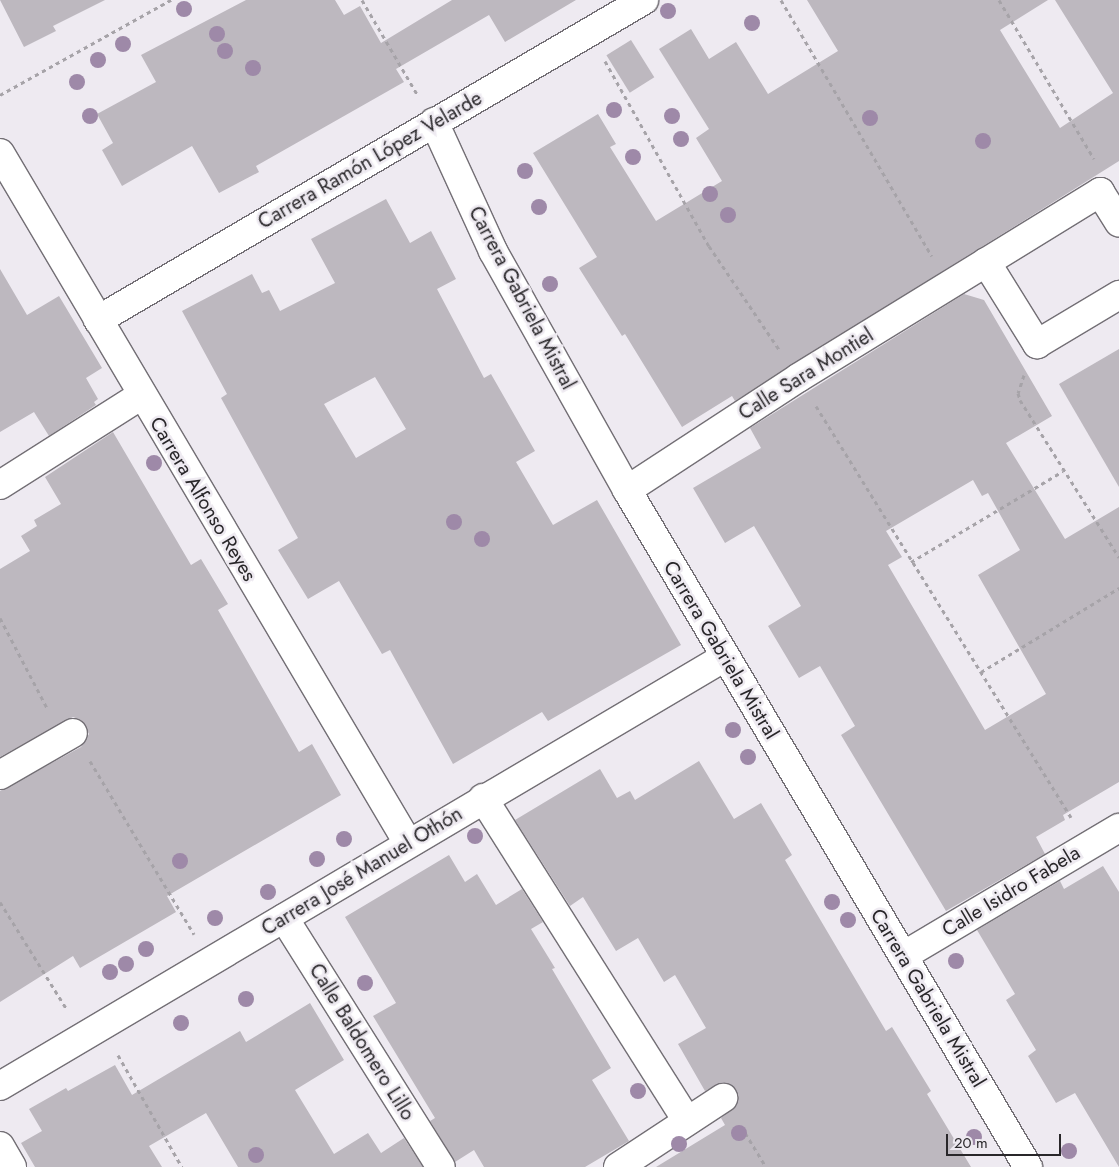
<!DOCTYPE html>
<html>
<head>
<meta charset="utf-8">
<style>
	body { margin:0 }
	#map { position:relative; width:1119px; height:1167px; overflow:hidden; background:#eeeaf1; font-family:Jost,sans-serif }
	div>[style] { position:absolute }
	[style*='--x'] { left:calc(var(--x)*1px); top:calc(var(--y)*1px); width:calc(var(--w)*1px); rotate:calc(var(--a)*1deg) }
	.building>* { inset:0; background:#bdb8bf; transform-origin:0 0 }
	.path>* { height:3px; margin-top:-1.5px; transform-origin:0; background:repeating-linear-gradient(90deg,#a6a3a8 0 4px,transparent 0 8px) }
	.roads { filter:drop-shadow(1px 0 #736f75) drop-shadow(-1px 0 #736f75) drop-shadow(0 1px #736f75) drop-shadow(0 -1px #736f75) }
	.street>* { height:28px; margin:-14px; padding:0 14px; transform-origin:14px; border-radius:14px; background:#fff }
	.trees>* { width:16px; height:16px; margin:-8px; border-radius:50%; background:#9e89a8 }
	span { translate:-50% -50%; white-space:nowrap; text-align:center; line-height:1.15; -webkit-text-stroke:5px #eeeaf1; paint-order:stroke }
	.street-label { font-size:20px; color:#29272a }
	.scale { position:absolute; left:946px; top:1134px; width:115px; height:22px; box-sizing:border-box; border:2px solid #29272a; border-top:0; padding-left:6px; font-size:15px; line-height:18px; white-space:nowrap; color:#29272a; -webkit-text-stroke:4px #eeeaf1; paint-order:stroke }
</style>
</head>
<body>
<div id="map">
	<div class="building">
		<i style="clip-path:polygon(0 0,105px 0,53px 26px,56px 31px,24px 47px)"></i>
		<i style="clip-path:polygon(246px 0,335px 0,344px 15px,360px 6px,381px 43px,452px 0,576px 0,505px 42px,489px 15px,396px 69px,404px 82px,256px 166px,259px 172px,219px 193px,192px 146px,122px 186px,102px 150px,113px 143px,97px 114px,156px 82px,141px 55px)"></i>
		<i style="clip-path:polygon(807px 0,1048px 0,1000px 30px,1060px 128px,1113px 93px,1055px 0,1119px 0,1119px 161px,735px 401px,732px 396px,682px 427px,625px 334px,622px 336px,579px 268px,597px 257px,533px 153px,598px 114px,616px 144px,610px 147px,656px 221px,722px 181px,696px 138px,709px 129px,659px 49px,691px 29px,709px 59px,736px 42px,768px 94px,838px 51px)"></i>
		<i style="left:631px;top:40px;width:44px;height:29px;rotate:58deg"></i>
		<i style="clip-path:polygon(evenodd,386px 199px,410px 243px,431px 231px,456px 279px,437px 289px,484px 378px,491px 374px,535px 451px,516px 462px,553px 525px,597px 500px,681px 645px,548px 721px,542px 712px,453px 764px,390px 650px,382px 654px,339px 581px,308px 599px,278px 550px,298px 538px,221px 398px,227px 394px,182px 311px,252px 274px,262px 293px,269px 290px,280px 311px,335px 283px,311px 239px,386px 199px,375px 377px,406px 429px,356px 458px,324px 404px,375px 377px)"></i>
		<i style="clip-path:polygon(0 269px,27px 315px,59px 296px,102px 368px,86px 378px,98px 399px,94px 402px,96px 405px,49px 436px,34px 412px,0 432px)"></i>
		<i style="clip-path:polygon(evenodd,964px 294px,984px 300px,1052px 416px,1006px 443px,1065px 539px,1119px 507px,1119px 782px,1063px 815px,1065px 820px,1036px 837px,1045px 854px,946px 911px,841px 735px,855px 726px,820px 666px,799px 678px,768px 626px,801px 606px,754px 526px,725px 543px,693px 488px,761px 448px,750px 428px,964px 294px,973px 480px,982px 496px,988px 493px,1020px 550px,978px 575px,1046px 694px,985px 730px,888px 565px,902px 557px,886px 531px,973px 480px)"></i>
		<i style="clip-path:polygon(1119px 349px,1119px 487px,1059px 384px)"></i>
		<i style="clip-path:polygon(113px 432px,191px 565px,201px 559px,228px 604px,218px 610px,299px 752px,312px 744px,341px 795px,167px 896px,176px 912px,80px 968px,73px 956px,0 1002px,0 791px,81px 747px,89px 734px,81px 720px,73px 717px,0 757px,0 569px,30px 551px,21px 536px,37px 526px,34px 520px,61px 504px,45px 477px)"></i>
		<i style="clip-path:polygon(699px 761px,734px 819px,761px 803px,792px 855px,785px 860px,886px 1031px,892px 1027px,931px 1091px,927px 1094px,971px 1167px,656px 1167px,725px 1125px,721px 1118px,737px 1105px,736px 1090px,723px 1082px,705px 1091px,678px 1044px,706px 1028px,675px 975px,664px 982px,638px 938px,616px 951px,583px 897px,570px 906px,515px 820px,600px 769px,617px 798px,630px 791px,635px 800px)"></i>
		<i style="clip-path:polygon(449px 855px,465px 882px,477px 874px,496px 905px,522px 889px,543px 922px,531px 929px,555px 968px,552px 969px,611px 1068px,592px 1080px,629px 1141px,585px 1167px,484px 1167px,474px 1150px,455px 1162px,430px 1121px,435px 1118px,373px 1016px,396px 1003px,345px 917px)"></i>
		<i style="clip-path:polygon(1103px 866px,1119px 892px,1119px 1167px,1075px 1093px,1056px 1103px,1028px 1056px,1036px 1050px,1006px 1000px,1015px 994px,977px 930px,1060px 881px,1064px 889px)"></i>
		<i style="clip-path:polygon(310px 1003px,344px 1060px,295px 1090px,334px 1154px,368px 1133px,381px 1153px,404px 1138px,423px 1167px,238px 1167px,206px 1113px,149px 1146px,162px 1167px,35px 1167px,21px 1143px,42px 1131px,29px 1109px,66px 1088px,68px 1091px,115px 1065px,132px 1095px,240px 1031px,246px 1042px)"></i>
	</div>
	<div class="path">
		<i style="--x:362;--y:0;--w:109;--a:59.7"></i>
		<i style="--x:781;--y:0;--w:297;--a:59.5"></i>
		<i style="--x:999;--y:0;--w:185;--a:59.1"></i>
		<i style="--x:605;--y:61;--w:212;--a:60.7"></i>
		<i style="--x:709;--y:246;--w:127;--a:55.9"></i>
		<i style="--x:0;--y:95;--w:196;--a:-29.1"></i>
		<i style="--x:1024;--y:375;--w:19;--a:108"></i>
		<i style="--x:1018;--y:393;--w:7;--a:74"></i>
		<i style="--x:1020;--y:400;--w:186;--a:57.8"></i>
		<i style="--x:816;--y:406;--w:484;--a:58.2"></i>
		<i style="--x:911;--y:562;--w:177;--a:-30.9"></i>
		<i style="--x:0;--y:618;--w:102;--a:62.4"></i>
		<i style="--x:981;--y:672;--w:162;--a:-31.3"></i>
		<i style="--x:90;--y:761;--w:202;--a:59"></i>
		<i style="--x:0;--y:902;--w:125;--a:58.1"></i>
		<i style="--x:118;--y:1055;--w:129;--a:60.3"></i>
		<i style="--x:741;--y:1126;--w:48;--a:58.6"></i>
	</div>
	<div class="roads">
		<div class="street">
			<i style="--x:434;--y:122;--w:142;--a:65.4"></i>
			<i style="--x:493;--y:251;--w:274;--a:60.7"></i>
			<i style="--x:627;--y:490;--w:787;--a:59.36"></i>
			<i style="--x:0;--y:153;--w:802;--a:59.4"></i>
			<i style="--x:986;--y:262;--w:97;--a:58.1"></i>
			<i style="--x:1037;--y:344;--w:96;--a:-30.9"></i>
			<i style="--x:98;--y:320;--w:633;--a:-30.37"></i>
			<i style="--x:0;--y:485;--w:168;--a:-32.4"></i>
			<i style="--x:627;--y:490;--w:204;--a:-33.2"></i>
			<i style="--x:798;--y:378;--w:355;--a:-31.6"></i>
			<i style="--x:1100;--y:192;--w:36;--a:58"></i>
			<i style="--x:0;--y:775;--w:84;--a:-29.9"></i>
			<i style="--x:483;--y:798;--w:382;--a:57.7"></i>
			<i style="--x:284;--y:918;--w:294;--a:57.8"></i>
			<i style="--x:903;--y:956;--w:251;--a:-30.7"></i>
			<i style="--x:0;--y:1086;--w:842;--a:-30.61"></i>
			<i style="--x:0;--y:1146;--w:24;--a:60"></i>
			<i style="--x:618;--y:1167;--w:126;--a:-33.3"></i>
		</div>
	</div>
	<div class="trees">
		<i style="left:184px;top:9px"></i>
		<i style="left:668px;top:11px"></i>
		<i style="left:752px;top:23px"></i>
		<i style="left:217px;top:34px"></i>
		<i style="left:123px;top:44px"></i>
		<i style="left:225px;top:51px"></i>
		<i style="left:98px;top:60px"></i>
		<i style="left:253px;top:68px"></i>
		<i style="left:77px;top:82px"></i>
		<i style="left:614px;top:110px"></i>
		<i style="left:90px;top:116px"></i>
		<i style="left:672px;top:116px"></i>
		<i style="left:870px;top:118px"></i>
		<i style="left:681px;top:139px"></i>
		<i style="left:983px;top:141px"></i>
		<i style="left:633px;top:157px"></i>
		<i style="left:525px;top:171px"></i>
		<i style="left:710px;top:194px"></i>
		<i style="left:539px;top:207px"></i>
		<i style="left:728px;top:215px"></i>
		<i style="left:550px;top:284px"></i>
		<i style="left:154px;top:463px"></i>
		<i style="left:454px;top:522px"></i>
		<i style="left:482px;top:539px"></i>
		<i style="left:733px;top:730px"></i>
		<i style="left:748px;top:757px"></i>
		<i style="left:475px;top:836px"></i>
		<i style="left:344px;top:839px"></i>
		<i style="left:317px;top:859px"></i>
		<i style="left:180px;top:861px"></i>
		<i style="left:268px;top:892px"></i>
		<i style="left:832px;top:902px"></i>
		<i style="left:215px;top:918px"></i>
		<i style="left:848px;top:920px"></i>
		<i style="left:146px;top:949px"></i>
		<i style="left:956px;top:961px"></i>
		<i style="left:126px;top:964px"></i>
		<i style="left:110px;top:972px"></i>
		<i style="left:365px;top:983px"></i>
		<i style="left:246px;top:999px"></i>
		<i style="left:181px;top:1023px"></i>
		<i style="left:638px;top:1091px"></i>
		<i style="left:739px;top:1133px"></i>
		<i style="left:974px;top:1137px"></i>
		<i style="left:679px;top:1144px"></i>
		<i style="left:1069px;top:1151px"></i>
		<i style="left:256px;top:1155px"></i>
	</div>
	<div class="street-label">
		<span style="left:370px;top:160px;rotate:-30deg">Carrera Ramón López Velarde</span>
		<span style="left:522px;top:298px;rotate:62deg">Carrera Gabriela Mistral</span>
		<span style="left:806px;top:374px;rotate:-32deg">Calle Sara Montiel</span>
		<span style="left:203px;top:499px;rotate:59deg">Carrera Alfonso Reyes</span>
		<span style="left:721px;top:650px;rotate:59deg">Carrera Gabriela Mistral</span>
		<span style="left:362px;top:871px;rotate:-31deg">Carrera José Manuel Othón</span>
		<span style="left:1011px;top:891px;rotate:-31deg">Calle Isidro Fabela</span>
		<span style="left:928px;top:998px;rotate:59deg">Carrera Gabriela Mistral</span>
		<span style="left:362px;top:1042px;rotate:58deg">Calle Baldomero Lillo</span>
	</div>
	<div class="scale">20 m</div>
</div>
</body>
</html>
